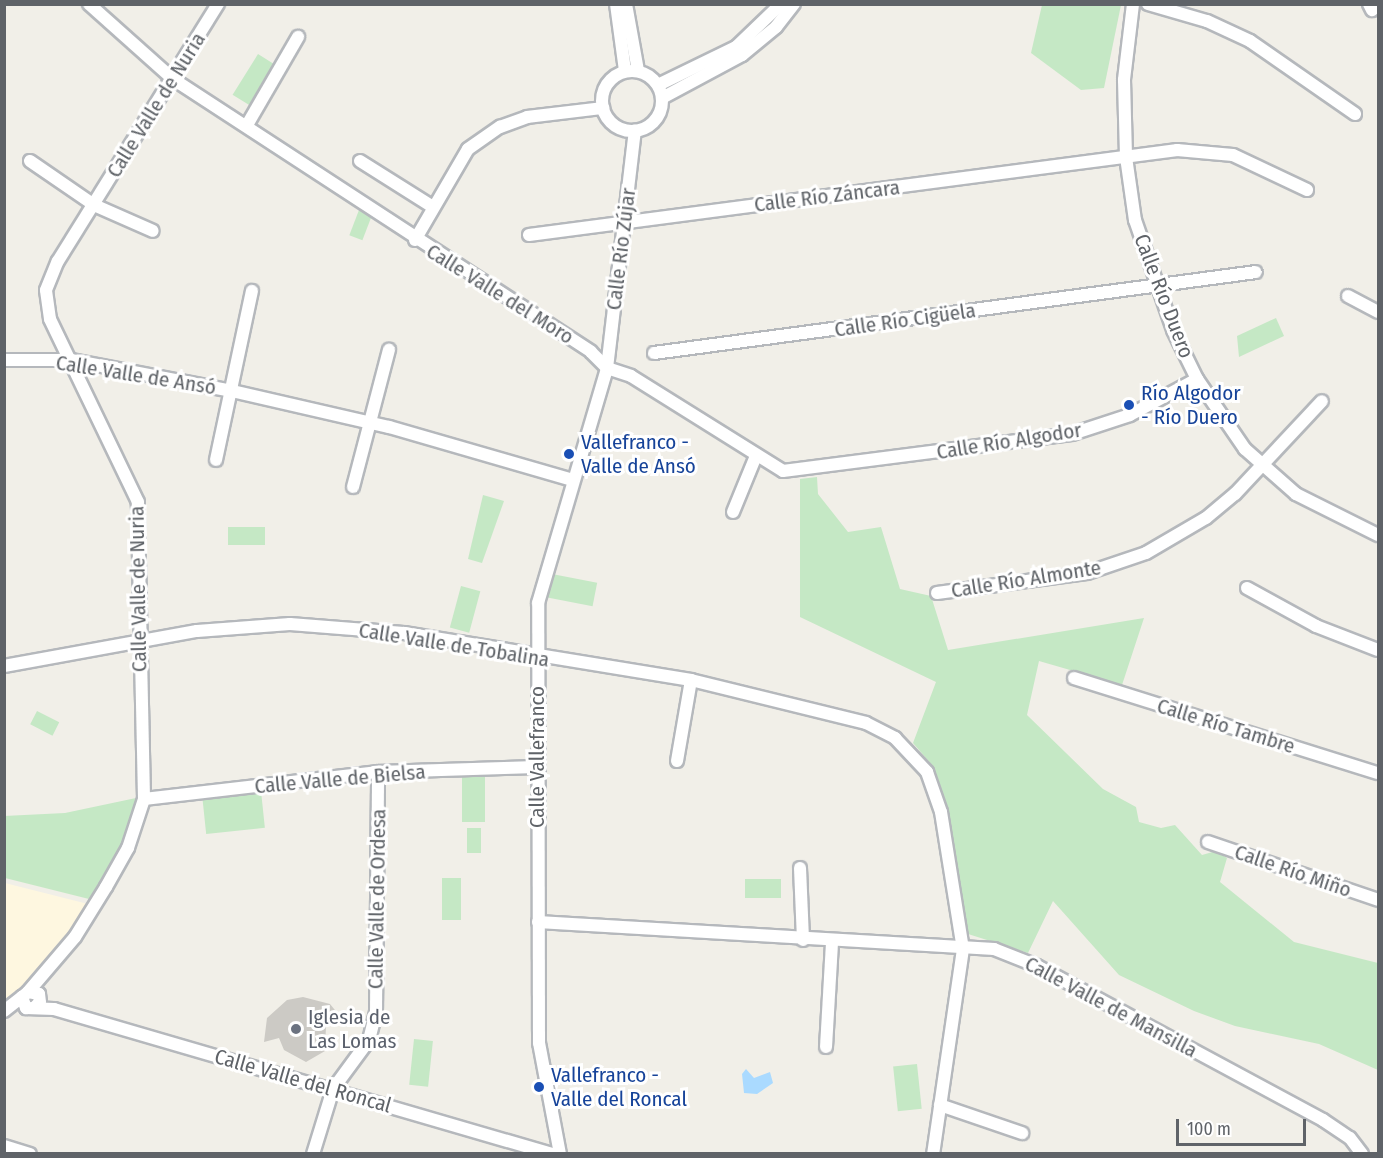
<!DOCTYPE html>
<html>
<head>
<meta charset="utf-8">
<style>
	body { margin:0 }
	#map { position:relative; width:1383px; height:1158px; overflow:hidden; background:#f1efe8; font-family:"Fira Sans Condensed",sans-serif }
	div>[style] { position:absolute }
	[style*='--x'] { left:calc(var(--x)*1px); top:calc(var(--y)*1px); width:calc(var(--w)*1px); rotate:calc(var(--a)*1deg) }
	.commercial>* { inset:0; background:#fef7e0 }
	.green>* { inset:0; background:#c5e8c5; transform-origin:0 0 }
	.water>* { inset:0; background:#aadaff }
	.building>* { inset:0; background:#cccac5 }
	.roads { filter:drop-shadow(2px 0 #b5b8bc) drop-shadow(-2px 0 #b5b8bc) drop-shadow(0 2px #b5b8bc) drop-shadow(0 -2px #b5b8bc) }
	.minor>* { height:12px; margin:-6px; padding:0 6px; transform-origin:6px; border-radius:6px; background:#fff }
	.minor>.ring { margin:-6px; padding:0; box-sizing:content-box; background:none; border:12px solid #fff; border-radius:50% }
	.dots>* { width:16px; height:16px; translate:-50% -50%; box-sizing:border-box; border:3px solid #fff; border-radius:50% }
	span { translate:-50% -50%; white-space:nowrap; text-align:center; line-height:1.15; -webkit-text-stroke:6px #fff; paint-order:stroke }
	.street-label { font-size:21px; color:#5f6368 }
	.transit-label { font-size:21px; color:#164399 }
	.left { translate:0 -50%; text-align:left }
	.worship-label { font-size:21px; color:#5b616d }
	.frame { position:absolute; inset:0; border:6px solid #5f6368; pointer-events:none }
	.scale { position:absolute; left:1176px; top:1119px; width:130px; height:27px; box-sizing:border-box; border:3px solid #5f6368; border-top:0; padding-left:8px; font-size:18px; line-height:21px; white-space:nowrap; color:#5f6368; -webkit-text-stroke:4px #fff; paint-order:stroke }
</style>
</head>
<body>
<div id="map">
	<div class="commercial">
		<i style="clip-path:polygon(5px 883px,88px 904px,39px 976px,5px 1001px)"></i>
	</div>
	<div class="green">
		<i style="clip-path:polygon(1042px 5px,1121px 5px,1104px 88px,1081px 90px,1031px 53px)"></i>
		<i style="left:258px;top:54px;width:22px;height:48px;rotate:32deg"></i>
		<i style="left:359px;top:210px;width:14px;height:27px;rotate:21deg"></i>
		<i style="clip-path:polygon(1276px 318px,1284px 336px,1239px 357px,1237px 336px)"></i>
		<i style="clip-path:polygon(817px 477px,818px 494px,848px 532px,881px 527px,900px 589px,931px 596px,948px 650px,1144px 618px,1122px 685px,1039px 661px,1027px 715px,1103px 789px,1136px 807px,1139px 822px,1161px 828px,1175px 825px,1202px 855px,1216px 851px,1227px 858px,1220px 882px,1294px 942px,1378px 963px,1378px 1070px,1319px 1044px,1235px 1026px,1194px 1011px,1119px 975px,1053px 901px,1028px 953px,968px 934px,943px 795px,931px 764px,913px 743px,936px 682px,800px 617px,800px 479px)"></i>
		<i style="clip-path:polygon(483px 495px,504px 501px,482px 563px,468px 559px)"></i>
		<i style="left:265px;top:527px;width:18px;height:37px;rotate:90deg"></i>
		<i style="left:552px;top:574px;width:46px;height:24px;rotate:11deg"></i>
		<i style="left:461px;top:586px;width:20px;height:43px;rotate:15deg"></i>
		<i style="left:37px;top:711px;width:25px;height:15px;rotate:27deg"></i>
		<i style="left:462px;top:776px;width:23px;height:46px"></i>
		<i style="left:261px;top:791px;width:37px;height:59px;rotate:84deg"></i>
		<i style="clip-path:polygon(136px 798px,122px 844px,93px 900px,5px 878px,4px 816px,65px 813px)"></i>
		<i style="left:467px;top:828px;width:14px;height:25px"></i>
		<i style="left:442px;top:878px;width:19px;height:42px"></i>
		<i style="left:745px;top:879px;width:36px;height:19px"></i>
		<i style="left:414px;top:1039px;width:19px;height:46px;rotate:6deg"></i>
		<i style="left:917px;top:1064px;width:45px;height:24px;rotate:84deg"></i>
	</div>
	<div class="water">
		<i style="clip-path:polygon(746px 1069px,754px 1078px,770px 1072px,773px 1083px,757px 1094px,744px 1093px,742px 1074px)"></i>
	</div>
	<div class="building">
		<i style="clip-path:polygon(303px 997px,330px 1004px,339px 1015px,326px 1026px,325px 1051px,306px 1062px,284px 1050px,279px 1038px,264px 1042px,267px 1018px,287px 1000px)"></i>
	</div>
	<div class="roads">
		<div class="minor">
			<i style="--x:89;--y:4;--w:113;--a:41.8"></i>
			<i style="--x:173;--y:79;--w:499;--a:33.1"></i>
			<i style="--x:591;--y:352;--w:23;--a:45"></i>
			<i style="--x:607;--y:368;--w:25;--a:18"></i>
			<i style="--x:631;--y:376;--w:179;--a:32"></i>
			<i style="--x:783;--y:471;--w:291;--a:-7.3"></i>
			<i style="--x:1072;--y:434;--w:61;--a:-18.1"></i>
			<i style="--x:1130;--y:415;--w:76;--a:-28.2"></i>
			<i style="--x:616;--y:4;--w:68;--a:82.3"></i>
			<i style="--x:626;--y:4;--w:68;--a:79.8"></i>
			<i style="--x:1133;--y:4;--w:77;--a:96.8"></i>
			<i style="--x:1124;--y:80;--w:77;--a:88.5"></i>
			<i style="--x:1126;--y:157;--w:64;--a:81.9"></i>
			<i style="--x:1135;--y:220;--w:116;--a:70.9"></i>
			<i style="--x:1173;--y:330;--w:55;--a:63.9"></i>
			<i style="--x:1197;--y:379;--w:85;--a:55.6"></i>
			<i style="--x:1245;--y:449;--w:68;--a:41.4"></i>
			<i style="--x:1296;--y:494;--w:92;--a:26.6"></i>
			<i style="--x:1148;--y:4;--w:61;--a:16.1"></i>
			<i style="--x:1207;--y:21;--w:47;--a:24.9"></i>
			<i style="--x:1250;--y:41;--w:128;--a:34.8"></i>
			<i style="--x:1369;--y:4;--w:7;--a:63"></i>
			<i class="ring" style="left:602px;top:71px;width:48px;height:48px"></i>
			<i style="--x:658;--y:85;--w:87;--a:-26"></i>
			<i style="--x:736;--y:47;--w:62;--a:-43.7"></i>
			<i style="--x:662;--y:98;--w:91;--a:-28.3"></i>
			<i style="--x:742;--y:55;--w:44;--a:-39.5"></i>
			<i style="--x:776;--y:27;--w:29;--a:-52"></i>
			<i style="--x:247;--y:125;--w:102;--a:-59.9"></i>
			<i style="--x:30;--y:161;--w:78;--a:34.5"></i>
			<i style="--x:94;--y:205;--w:64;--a:23.8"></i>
			<i style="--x:360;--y:161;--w:86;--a:32.2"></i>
			<i style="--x:529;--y:235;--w:654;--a:-7.47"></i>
			<i style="--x:1177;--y:150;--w:56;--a:5.1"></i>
			<i style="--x:1233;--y:155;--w:82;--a:25.3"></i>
			<i style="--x:415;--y:240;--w:105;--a:-59.8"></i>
			<i style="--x:468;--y:149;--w:39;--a:-35"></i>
			<i style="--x:500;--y:127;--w:29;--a:-20"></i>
			<i style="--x:527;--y:117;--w:77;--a:-6.8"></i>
			<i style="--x:1348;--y:296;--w:34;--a:28"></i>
			<i style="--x:654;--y:353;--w:607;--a:-7.66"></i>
			<i style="--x:4;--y:360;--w:67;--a:0"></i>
			<i style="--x:71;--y:360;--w:164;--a:10.9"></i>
			<i style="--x:232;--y:391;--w:161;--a:12.9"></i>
			<i style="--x:389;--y:427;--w:191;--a:16.1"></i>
			<i style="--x:216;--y:460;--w:173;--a:-78"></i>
			<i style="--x:353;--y:487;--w:142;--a:-75.3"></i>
			<i style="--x:733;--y:512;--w:61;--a:-67.7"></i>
			<i style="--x:1247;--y:588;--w:79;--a:28.8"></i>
			<i style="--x:1316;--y:626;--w:66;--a:21.2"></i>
			<i style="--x:937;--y:593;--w:151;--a:-7.6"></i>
			<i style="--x:1087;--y:573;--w:62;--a:-18.7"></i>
			<i style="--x:1146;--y:553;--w:69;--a:-30.3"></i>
			<i style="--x:1206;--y:518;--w:38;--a:-40"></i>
			<i style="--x:1235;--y:494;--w:127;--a:-46.9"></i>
			<i style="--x:4;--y:666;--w:196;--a:-10.3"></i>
			<i style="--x:197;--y:631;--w:93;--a:-4.3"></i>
			<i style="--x:290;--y:624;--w:114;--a:4.5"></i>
			<i style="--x:404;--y:633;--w:291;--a:9.3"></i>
			<i style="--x:691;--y:680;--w:180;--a:13.8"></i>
			<i style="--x:866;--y:723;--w:33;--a:27"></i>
			<i style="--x:895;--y:738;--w:47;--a:46.7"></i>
			<i style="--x:927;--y:772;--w:42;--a:70.7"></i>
			<i style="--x:941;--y:812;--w:139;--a:80.9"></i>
			<i style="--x:963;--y:949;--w:207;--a:98.3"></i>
			<i style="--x:1074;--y:678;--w:318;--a:17.4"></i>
			<i style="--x:677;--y:761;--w:82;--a:-80.2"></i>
			<i style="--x:144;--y:799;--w:236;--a:-6.6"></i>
			<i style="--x:378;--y:772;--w:158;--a:-1.8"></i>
			<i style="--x:1208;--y:842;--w:180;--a:18.8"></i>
			<i style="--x:800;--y:868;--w:72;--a:87.6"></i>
			<i style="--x:538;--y:922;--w:457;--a:3.4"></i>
			<i style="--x:994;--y:949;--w:46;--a:21.6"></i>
			<i style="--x:1037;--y:966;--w:325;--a:28.3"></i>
			<i style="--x:1323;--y:1120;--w:32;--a:34"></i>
			<i style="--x:1350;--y:1138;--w:20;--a:53"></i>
			<i style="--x:28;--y:992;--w:72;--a:-49.5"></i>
			<i style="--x:75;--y:937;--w:59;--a:-58.2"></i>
			<i style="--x:106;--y:887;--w:45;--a:-60.6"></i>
			<i style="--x:128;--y:848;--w:52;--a:-71.9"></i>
			<i style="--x:144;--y:799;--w:297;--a:-91.2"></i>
			<i style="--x:138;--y:502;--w:203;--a:-115.7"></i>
			<i style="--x:50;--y:319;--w:29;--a:-98"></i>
			<i style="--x:46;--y:290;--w:31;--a:-68"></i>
			<i style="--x:58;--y:261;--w:303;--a:-58.1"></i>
			<i style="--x:34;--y:1008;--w:8;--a:-45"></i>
			<i style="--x:40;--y:1002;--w:8;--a:-97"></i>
			<i style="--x:39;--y:994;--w:11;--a:-170"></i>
			<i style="--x:28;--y:992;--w:8;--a:140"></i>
			<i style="--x:22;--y:997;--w:12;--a:70"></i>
			<i style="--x:26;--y:1008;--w:28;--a:2"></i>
			<i style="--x:54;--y:1009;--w:519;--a:16.23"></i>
			<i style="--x:4;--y:1011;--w:23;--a:-38"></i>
			<i style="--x:826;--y:1047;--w:105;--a:-86.7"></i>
			<i style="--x:940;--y:1105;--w:87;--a:18.9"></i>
			<i style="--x:4;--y:1146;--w:27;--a:17"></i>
			<i style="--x:313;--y:1154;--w:68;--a:-72.9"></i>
			<i style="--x:333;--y:1089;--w:61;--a:-53.7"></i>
			<i style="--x:369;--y:1040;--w:29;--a:-76"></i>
			<i style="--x:376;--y:1012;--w:240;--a:-89.5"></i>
			<i style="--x:560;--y:1154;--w:113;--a:-100.7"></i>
			<i style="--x:539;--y:1043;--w:440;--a:-90.1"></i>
			<i style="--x:538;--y:603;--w:245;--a:-73.6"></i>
			<i style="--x:607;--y:368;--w:239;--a:-83.3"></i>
		</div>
	</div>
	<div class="dots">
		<i style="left:1129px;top:405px;background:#1a4fb4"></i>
		<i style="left:569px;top:454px;background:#1a4fb4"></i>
		<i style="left:296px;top:1029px;background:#6b7280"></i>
		<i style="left:539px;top:1087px;background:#1a4fb4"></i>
	</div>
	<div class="street-label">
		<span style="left:156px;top:105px;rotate:-58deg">Calle Valle de Nuria</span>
		<span style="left:827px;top:196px;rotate:-7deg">Calle Río Záncara</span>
		<span style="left:621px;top:249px;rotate:-83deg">Calle Río Zújar</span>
		<span style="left:500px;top:294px;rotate:32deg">Calle Valle del Moro</span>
		<span style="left:1164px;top:296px;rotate:69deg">Calle Río Duero</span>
		<span style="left:905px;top:320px;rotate:-8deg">Calle Río Cigüela</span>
		<span style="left:136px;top:375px;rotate:9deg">Calle Valle de Ansó</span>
		<span style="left:1009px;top:441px;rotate:-9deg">Calle Río Algodor</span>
		<span style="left:1026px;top:579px;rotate:-9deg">Calle Río Almonte</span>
		<span style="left:138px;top:589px;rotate:-91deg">Calle Valle de Nuria</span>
		<span style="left:454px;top:645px;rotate:9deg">Calle Valle de Tobalina</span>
		<span style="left:1226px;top:726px;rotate:17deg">Calle Río Tambre</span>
		<span style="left:537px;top:757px;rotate:-90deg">Calle Vallefranco</span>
		<span style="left:340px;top:779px;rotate:-5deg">Calle Valle de Bielsa</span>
		<span style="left:1293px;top:871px;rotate:19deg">Calle Río Miño</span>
		<span style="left:377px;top:899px;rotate:-89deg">Calle Valle de Ordesa</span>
		<span style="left:1111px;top:1007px;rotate:28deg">Calle Valle de Mansilla</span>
		<span style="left:303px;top:1081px;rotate:16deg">Calle Valle del Roncal</span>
	</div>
	<div class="transit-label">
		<span class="left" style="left:1141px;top:405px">Río Algodor<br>- Río Duero</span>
		<span class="left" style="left:581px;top:454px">Vallefranco -<br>Valle de Ansó</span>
		<span class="left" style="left:551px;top:1087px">Vallefranco -<br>Valle del Roncal</span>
	</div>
	<div class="worship-label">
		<span class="left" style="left:308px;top:1029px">Iglesia de<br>Las Lomas</span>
	</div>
	<div class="frame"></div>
	<div class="scale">100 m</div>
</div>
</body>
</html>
